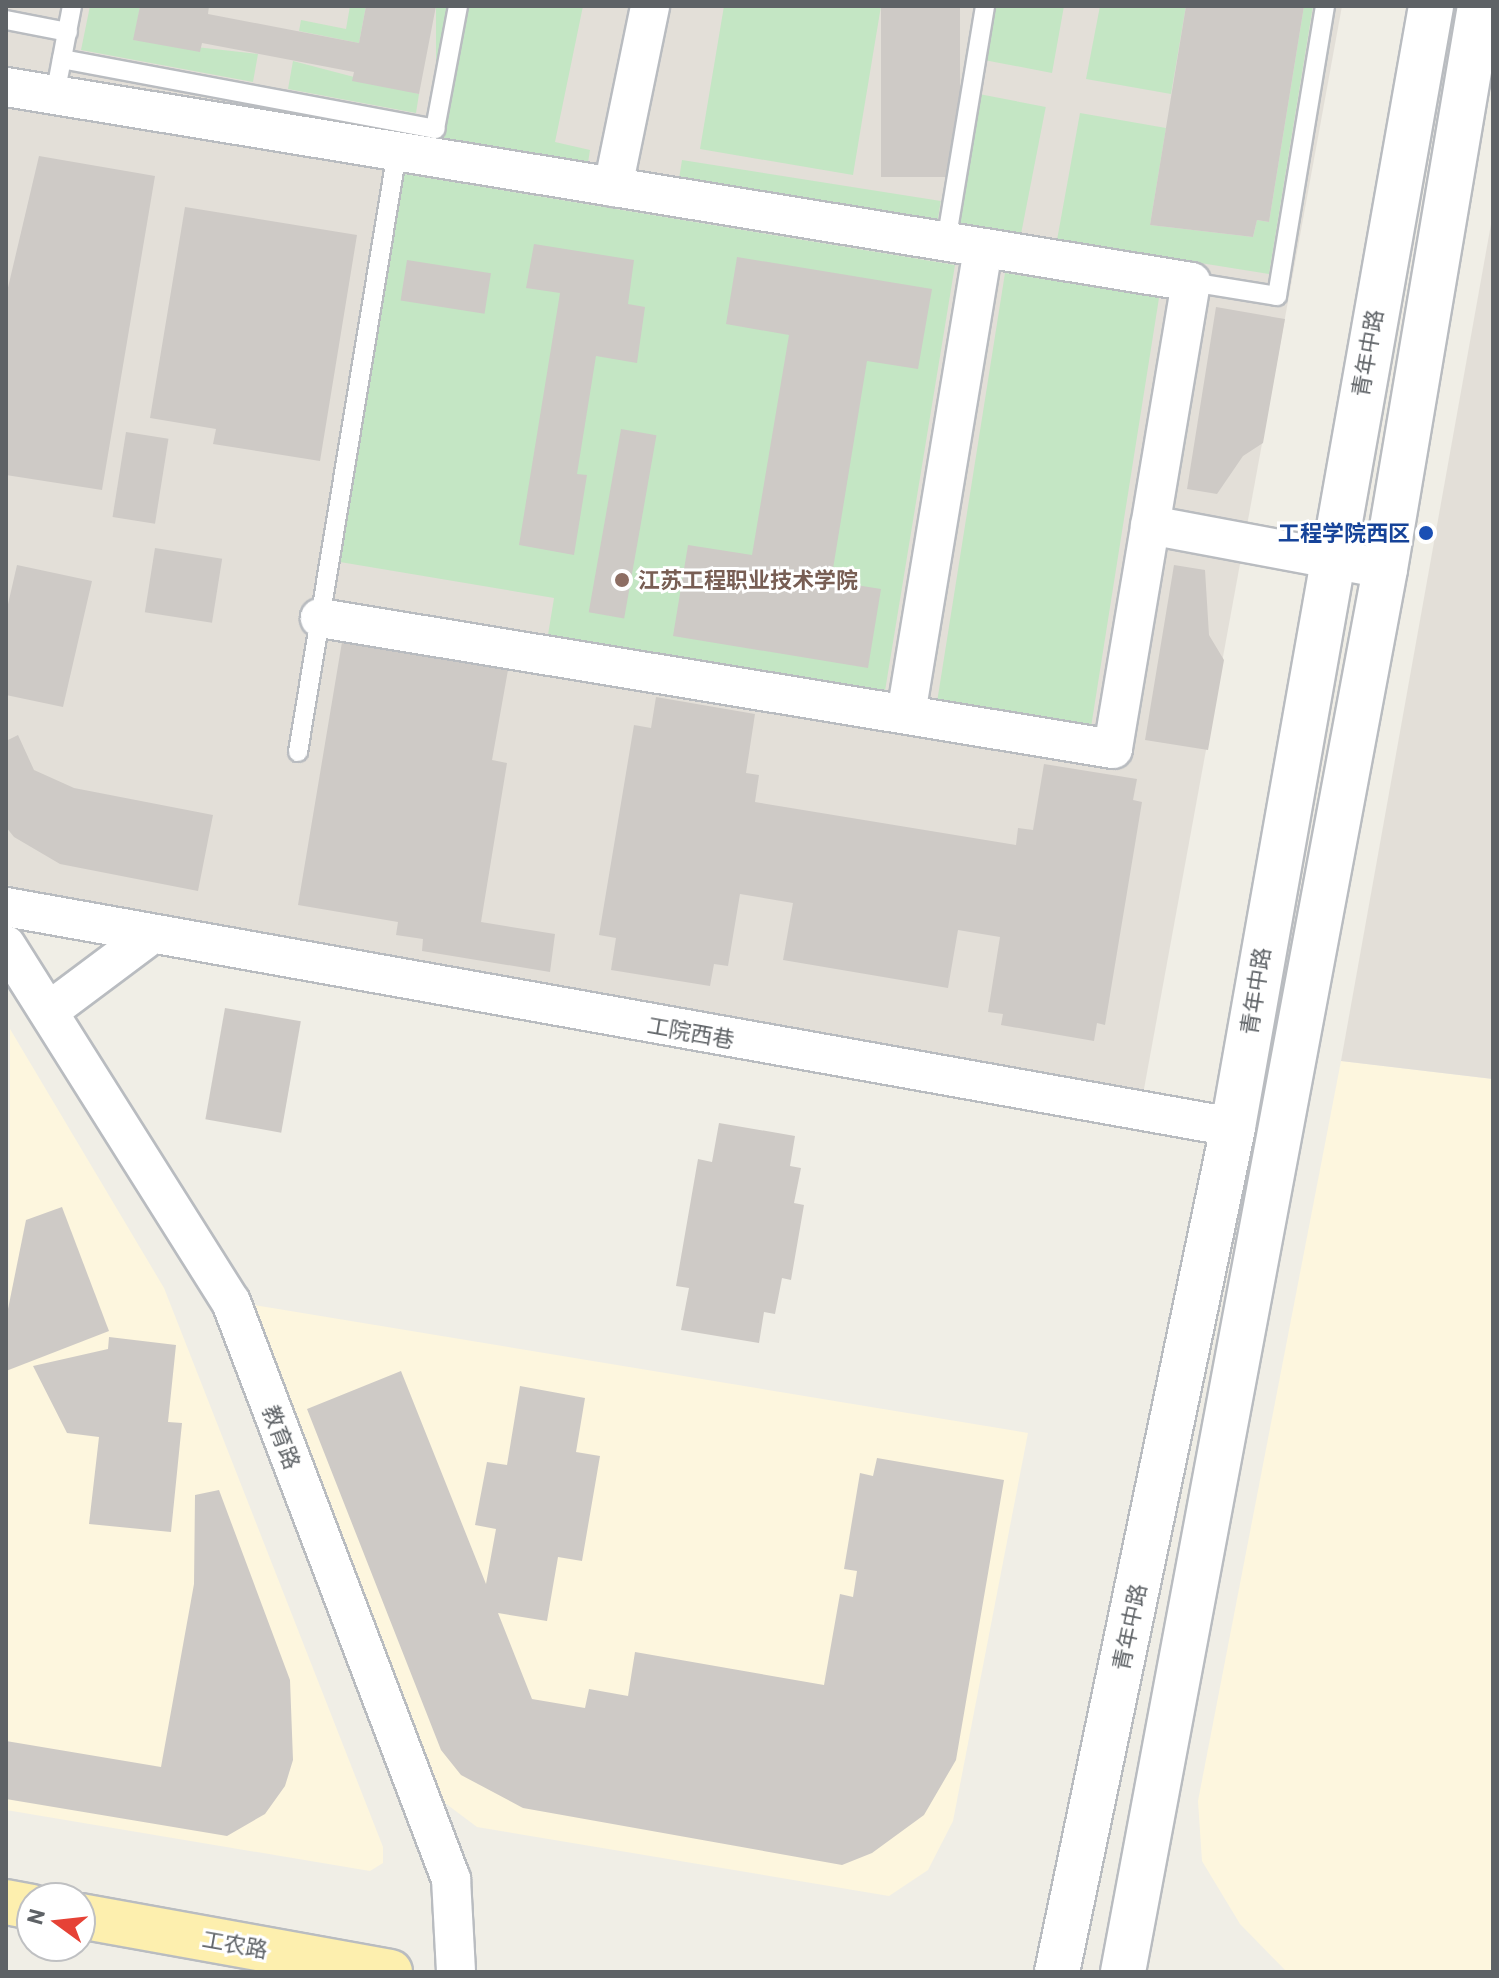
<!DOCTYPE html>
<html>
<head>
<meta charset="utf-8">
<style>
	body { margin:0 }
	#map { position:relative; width:1499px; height:1978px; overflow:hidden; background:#f0eee6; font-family:Barlow,"Noto Sans SC",sans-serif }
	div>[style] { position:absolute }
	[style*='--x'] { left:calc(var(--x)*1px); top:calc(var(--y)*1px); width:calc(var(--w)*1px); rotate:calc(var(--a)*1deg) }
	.commercial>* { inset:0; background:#fdf6de }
	.education>* { inset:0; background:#e3dfd8 }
	.green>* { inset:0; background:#c4e6c4; transform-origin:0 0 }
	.building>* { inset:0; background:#cecac6; transform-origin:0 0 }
	.roads { filter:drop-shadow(2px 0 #b9bcc0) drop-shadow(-2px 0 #b9bcc0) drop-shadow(0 2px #b9bcc0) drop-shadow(0 -2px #b9bcc0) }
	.lane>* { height:18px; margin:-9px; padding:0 9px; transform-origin:9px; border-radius:9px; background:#fff }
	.street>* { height:38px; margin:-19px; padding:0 19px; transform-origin:19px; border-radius:19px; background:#fff }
	.secondary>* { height:44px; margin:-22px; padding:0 22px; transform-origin:22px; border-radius:22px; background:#fff }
	.primary>* { height:44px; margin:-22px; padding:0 22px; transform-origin:22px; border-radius:22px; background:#fdefae }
	.dots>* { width:22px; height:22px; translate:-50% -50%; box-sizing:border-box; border:4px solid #fff; border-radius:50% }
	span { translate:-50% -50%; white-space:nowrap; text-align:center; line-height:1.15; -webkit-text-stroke:6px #fff; paint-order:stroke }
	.street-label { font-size:22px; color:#5e6266 }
	.transit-label { font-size:22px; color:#164399; font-weight:700 }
	.right { translate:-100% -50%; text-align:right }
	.education-label { font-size:22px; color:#785e54; font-weight:700 }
	.left { translate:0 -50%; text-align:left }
	.frame { position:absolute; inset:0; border:8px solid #5e6266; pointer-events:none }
	.north { position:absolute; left:16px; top:1882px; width:80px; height:80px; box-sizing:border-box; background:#fff; border:2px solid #bfc0c2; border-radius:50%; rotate:285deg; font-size:22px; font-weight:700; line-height:32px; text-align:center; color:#5e6266 }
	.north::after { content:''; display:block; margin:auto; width:28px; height:36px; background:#e64236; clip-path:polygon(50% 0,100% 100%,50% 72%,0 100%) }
</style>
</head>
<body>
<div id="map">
	<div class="commercial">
		<i style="clip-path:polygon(10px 1029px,164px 1288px,383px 1847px,383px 1863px,370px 1871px,6px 1810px)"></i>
		<i style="clip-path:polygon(1341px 1061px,1493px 1079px,1493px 1972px,1287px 1972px,1240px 1924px,1202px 1861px,1198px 1801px)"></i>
		<i style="clip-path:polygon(254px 1305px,1028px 1433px,953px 1821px,928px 1870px,889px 1896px,477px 1827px,437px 1797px)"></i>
	</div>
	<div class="education">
		<i style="clip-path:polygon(6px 6px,1342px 6px,1144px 1089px,1130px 1096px,30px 895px,6px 884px)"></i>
		<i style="clip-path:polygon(1493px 213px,1493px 1079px,1341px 1061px)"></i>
	</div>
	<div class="green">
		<i style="clip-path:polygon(90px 6px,140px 6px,134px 40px,258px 54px,253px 82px,81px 50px)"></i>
		<i style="clip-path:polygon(350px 6px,366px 6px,359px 43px,299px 31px,301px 20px,346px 29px)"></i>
		<i style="left:436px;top:6px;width:14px;height:75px"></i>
		<i style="clip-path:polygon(468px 6px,583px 6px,555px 142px,590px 150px,588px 163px,443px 138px)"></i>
		<i style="clip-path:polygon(724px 6px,881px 6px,853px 175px,700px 149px)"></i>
		<i style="clip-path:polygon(993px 6px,1064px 6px,1052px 73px,984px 60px)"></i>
		<i style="clip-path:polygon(1100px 6px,1186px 6px,1171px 94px,1086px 79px)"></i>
		<i style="clip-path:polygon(1304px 6px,1313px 6px,1269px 274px,1057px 240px,1080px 113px,1166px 128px,1150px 225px,1253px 237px,1257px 220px,1269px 222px)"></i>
		<i style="clip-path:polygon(293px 61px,419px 94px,416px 113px,288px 89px)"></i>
		<i style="left:979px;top:94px;width:68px;height:131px;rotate:11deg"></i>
		<i style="left:682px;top:160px;width:262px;height:37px;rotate:9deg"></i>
		<i style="clip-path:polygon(404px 174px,955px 265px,884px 697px,547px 641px,554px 598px,340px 562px)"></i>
		<i style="left:1005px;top:273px;width:156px;height:437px;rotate:9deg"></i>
	</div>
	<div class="building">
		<i style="clip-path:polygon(140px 6px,209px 6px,208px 14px,359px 43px,366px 6px,436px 6px,419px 94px,352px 81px,354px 72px,202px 43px,200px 52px,133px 40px)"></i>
		<i style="left:881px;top:6px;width:79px;height:171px"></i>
		<i style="clip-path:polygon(1186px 6px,1304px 6px,1269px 222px,1257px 220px,1253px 237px,1150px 225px)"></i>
		<i style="clip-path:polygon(39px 156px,155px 176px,102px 490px,6px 475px,6px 296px)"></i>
		<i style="clip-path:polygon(185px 207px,357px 235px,320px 461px,213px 444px,216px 429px,150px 418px)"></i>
		<i style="clip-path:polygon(534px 244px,634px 260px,628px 304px,645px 307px,637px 363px,596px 356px,577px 474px,587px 475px,574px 555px,519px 545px,560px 293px,526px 288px)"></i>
		<i style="clip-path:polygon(737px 257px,932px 289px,918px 369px,867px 361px,831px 581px,881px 589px,868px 668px,673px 636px,688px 545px,752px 555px,789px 335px,726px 324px)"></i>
		<i style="left:407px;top:260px;width:85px;height:41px;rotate:9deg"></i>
		<i style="clip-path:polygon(1216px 307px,1285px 319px,1263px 443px,1243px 456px,1217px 494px,1187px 489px)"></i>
		<i style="left:621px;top:429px;width:36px;height:186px;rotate:10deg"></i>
		<i style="left:126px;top:432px;width:43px;height:86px;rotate:9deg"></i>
		<i style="left:155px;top:548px;width:68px;height:65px;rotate:9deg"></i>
		<i style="clip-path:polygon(17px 565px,92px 581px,63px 707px,6px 695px,6px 613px)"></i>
		<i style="clip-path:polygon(1174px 565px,1205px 570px,1209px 635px,1224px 660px,1208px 750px,1145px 740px)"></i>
		<i style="clip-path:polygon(343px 636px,508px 670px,492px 760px,507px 763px,481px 922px,555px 934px,550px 972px,422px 951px,423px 939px,396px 935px,398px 922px,298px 905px)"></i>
		<i style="clip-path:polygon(656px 697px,755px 714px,746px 773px,759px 775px,755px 802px,1016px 845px,1018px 828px,1033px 830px,1044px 764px,1137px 779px,1133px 800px,1142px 802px,1105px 1025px,1097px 1023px,1094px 1041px,1001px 1025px,1003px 1014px,988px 1012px,1000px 937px,958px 930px,948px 988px,783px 960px,793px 903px,740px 894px,728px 966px,714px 964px,710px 986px,611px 970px,616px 938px,599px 935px,634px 725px,651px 728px)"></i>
		<i style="clip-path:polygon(18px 735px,34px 770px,74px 788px,213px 815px,198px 891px,60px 864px,14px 837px,6px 827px,6px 741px)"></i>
		<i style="left:225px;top:1008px;width:77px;height:113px;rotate:10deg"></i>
		<i style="clip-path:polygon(719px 1123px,795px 1136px,790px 1166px,801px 1168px,794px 1203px,804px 1205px,791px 1280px,782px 1278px,775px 1314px,764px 1312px,759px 1343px,681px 1330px,689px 1288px,676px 1286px,698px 1159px,712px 1162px)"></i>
		<i style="clip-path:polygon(62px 1207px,109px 1331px,6px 1371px,6px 1319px,26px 1220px)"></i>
		<i style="clip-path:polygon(109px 1337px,176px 1345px,168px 1422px,182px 1423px,171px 1532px,89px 1524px,99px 1437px,67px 1433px,33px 1366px,108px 1349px)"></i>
		<i style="clip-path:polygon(401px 1371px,486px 1584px,496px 1529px,475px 1525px,487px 1462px,507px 1465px,520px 1386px,585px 1398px,576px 1452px,600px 1456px,582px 1561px,558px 1557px,547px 1621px,498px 1613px,532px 1699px,585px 1708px,589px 1689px,628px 1696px,635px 1652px,824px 1685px,840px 1594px,853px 1597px,857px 1571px,844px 1569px,860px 1473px,873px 1476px,877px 1458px,1004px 1480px,956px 1760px,924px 1815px,872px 1853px,842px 1865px,523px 1808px,461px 1775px,441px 1750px,307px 1409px)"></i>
		<i style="clip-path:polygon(219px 1490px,290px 1680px,293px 1760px,285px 1786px,265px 1814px,227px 1836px,6px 1799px,6px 1741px,161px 1767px,194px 1584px,195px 1495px)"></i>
	</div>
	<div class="roads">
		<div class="lane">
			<i style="--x:6;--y:20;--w:63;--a:11"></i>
			<i style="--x:62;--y:59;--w:380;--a:10.6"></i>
			<i style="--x:435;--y:129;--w:125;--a:-79.4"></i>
			<i style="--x:55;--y:95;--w:91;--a:-79.2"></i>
			<i style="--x:946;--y:242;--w:239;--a:-80.6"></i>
			<i style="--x:1191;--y:282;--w:87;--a:9.2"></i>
			<i style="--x:1277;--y:296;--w:294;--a:-80.6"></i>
			<i style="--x:298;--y:752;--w:608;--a:-80.63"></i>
		</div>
		<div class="street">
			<i style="--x:6;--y:87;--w:1201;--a:9.34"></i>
			<i style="--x:1191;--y:282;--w:473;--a:99.5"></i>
			<i style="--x:1113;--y:749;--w:804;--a:-170.62"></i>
			<i style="--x:613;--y:187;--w:185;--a:-78.4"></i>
			<i style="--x:1150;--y:525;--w:239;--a:10.6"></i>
			<i style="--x:906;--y:714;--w:472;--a:-80.6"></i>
			<i style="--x:6;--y:907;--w:1247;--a:10.17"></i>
			<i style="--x:6;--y:945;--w:422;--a:57.8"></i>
			<i style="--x:231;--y:1302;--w:618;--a:69.13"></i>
			<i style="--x:451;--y:1879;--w:93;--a:86.9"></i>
			<i style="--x:49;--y:1011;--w:124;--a:-36.8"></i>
		</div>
		<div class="secondary">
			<i style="--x:1057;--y:1972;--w:863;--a:-78.23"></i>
			<i style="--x:1233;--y:1127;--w:1138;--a:-79.98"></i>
			<i style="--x:1123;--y:1972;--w:1427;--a:-79.42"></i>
			<i style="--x:1385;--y:569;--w:571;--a:-80.42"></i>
		</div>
		<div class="primary">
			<i style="--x:6;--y:1902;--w:26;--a:11"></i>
			<i style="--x:80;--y:1916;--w:315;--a:10.2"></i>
		</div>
	</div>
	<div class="dots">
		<i style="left:1426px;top:533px;background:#1a4fb4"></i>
		<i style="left:622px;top:580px;background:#8d6e63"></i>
	</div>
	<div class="street-label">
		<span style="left:1367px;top:353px;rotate:-80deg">青年中路</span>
		<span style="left:1255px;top:991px;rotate:-81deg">青年中路</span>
		<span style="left:691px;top:1032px;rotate:10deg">工院西巷</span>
		<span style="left:282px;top:1437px;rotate:69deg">教育路</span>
		<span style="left:1129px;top:1627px;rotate:-78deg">青年中路</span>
		<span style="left:235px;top:1944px;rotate:10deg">工农路</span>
	</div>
	<div class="transit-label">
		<span class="right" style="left:1410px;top:533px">工程学院西区</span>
	</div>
	<div class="education-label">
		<span class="left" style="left:638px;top:580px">江苏工程职业技术学院</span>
	</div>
	<div class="frame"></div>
	<div class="north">N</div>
</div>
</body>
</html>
